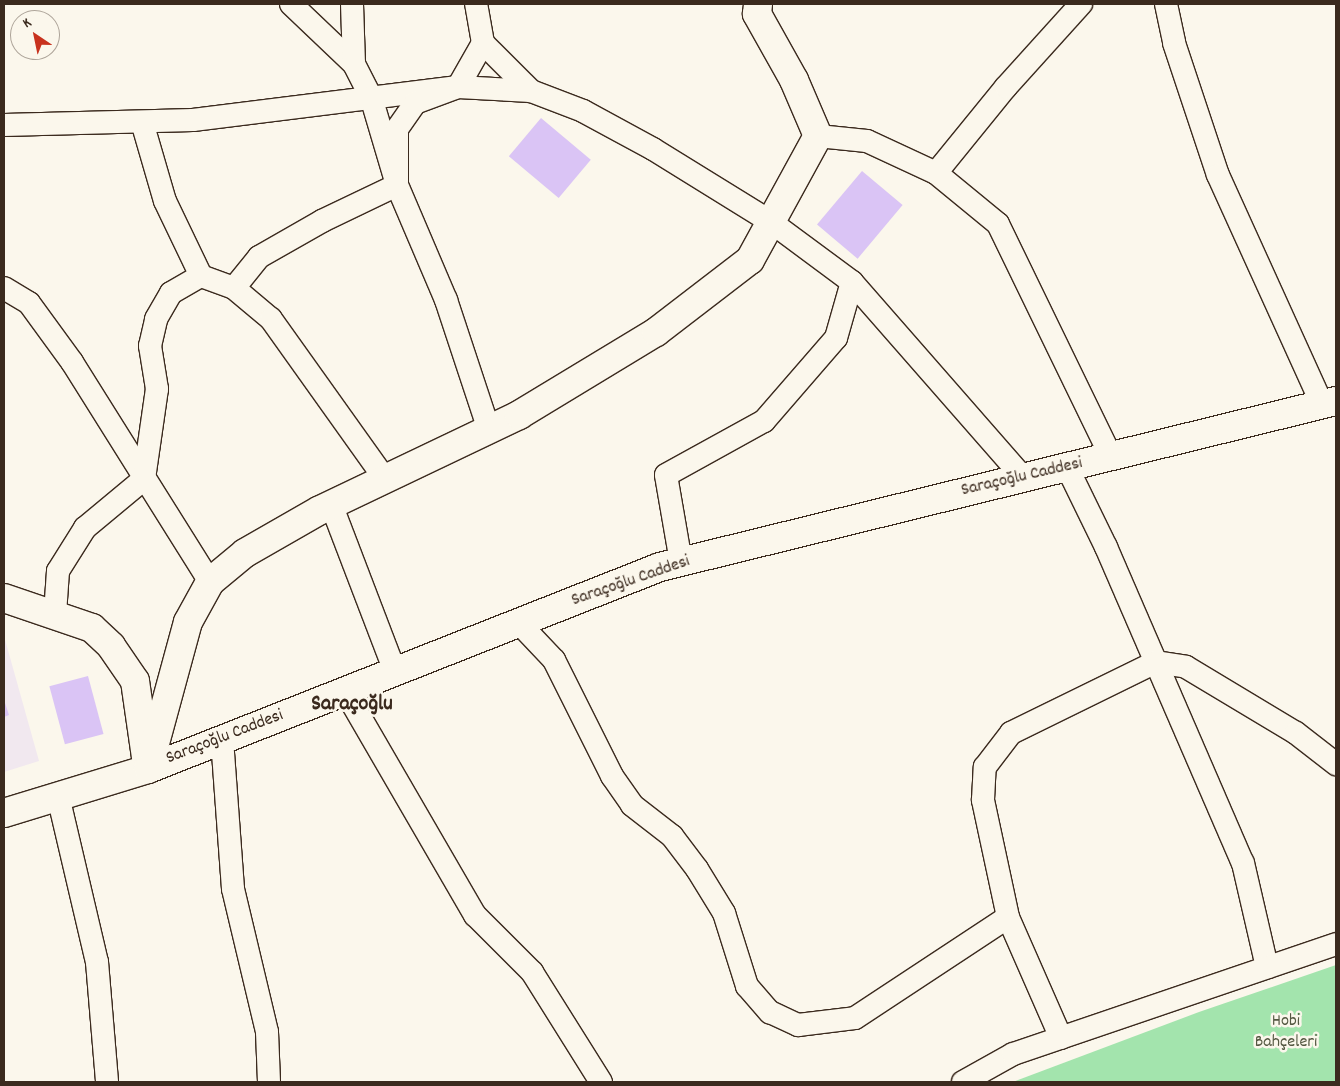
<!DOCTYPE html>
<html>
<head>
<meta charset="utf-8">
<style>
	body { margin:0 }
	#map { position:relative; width:1340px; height:1086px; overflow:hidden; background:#fbf7ec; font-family:Dekko,sans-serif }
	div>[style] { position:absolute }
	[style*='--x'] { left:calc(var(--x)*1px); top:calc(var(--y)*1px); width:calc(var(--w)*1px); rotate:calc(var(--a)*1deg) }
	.built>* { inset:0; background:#f1e8ef }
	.green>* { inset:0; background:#a3e4ad }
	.building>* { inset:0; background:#dac4f5; transform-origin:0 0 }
	.roads { filter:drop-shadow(1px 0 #3b2a1e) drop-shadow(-1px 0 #3b2a1e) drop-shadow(0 1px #3b2a1e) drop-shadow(0 -1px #3b2a1e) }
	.minor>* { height:22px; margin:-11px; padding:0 11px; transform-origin:11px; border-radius:11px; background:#fbf7ec }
	.tertiary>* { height:28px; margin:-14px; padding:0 14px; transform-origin:14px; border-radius:14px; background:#fbf7ec }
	span { translate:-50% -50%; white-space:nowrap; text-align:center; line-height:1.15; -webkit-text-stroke:5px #fbf7ec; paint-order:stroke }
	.street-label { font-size:18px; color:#3b2a1e }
	.park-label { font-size:18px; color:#555842 }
	.district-label { font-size:22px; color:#3b2a1e; font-weight:700 }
	.frame { position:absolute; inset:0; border:5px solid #3b2a1e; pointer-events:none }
	.north { position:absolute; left:10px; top:10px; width:50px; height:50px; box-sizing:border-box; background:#fbf7ec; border:1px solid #aea59a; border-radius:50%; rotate:326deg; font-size:14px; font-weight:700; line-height:20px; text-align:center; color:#3b2a1e }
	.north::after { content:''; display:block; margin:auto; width:18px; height:22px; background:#c8321e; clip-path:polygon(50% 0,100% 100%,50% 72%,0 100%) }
</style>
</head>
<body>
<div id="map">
	<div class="built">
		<i style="clip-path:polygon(4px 636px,39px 761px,4px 772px)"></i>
	</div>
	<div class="green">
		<i style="clip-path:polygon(1336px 965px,1336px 1082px,1013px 1082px,1199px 1012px)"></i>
	</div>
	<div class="building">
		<i style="left:541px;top:118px;width:65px;height:50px;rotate:40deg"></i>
		<i style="left:862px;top:171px;width:53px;height:70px;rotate:40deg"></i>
		<i style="left:88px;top:676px;width:60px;height:40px;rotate:75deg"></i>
		<i style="clip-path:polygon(4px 700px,9px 715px,4px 717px)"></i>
	</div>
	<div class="roads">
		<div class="minor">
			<i style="--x:291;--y:4;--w:87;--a:43.6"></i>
			<i style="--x:354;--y:64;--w:37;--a:63"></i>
			<i style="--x:371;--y:97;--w:92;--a:73.5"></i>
			<i style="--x:397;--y:185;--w:125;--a:66.9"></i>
			<i style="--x:446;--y:300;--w:137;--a:71.7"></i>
			<i style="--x:352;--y:4;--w:60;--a:88.1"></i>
			<i style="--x:1166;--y:4;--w:40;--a:78"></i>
			<i style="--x:1174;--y:43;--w:139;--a:71.6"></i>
			<i style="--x:1218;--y:175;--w:252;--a:65.6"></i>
			<i style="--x:483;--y:43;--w:68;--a:45"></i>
			<i style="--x:142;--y:122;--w:82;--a:73.8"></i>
			<i style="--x:165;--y:201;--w:83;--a:64.4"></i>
			<i style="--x:4;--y:125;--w:189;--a:-1.5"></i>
			<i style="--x:193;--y:120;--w:267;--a:-7.1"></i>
			<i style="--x:458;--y:87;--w:73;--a:3.1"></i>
			<i style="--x:531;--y:91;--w:56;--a:21"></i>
			<i style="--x:583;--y:111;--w:80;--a:28.5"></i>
			<i style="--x:653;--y:149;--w:139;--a:31.7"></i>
			<i style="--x:771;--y:222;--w:101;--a:36.5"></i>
			<i style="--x:852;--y:282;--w:258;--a:48.8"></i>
			<i style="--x:818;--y:136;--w:49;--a:5.8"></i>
			<i style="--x:867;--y:141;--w:76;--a:24.9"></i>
			<i style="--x:936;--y:173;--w:80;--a:39.4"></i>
			<i style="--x:998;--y:224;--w:261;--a:64.1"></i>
			<i style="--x:936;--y:173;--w:111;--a:-50.9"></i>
			<i style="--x:1006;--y:87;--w:112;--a:-47.9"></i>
			<i style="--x:4;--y:288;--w:29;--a:31"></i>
			<i style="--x:29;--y:303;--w:73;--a:53.9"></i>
			<i style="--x:72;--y:362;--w:260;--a:57.9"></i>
			<i style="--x:234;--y:288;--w:40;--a:-51"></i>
			<i style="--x:259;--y:257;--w:73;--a:-29.7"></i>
			<i style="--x:322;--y:221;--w:83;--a:-25.6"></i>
			<i style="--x:397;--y:185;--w:56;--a:-90"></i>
			<i style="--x:397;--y:129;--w:32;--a:-55"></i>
			<i style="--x:415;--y:103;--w:46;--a:-20.4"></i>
			<i style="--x:458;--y:87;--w:51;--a:-60.4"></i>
			<i style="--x:483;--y:43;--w:40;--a:-100"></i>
			<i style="--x:1067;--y:467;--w:89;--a:64"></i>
			<i style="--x:1106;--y:547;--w:344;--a:66.6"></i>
			<i style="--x:1243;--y:863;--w:107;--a:77"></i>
			<i style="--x:331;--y:504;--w:180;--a:69.1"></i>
			<i style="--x:681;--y:562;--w:88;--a:-99.8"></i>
			<i style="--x:666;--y:475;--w:112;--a:-28.9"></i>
			<i style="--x:764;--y:421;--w:110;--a:-49.1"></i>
			<i style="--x:836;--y:338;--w:58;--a:-74.1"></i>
			<i style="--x:55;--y:614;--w:43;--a:-86"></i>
			<i style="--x:58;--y:571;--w:51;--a:-57.9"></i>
			<i style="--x:85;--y:528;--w:77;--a:-39.7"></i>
			<i style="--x:144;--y:479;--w:91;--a:-81.8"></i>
			<i style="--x:157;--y:389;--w:44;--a:-99.2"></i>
			<i style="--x:150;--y:346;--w:28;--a:-77"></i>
			<i style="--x:156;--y:319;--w:30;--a:-60"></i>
			<i style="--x:171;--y:293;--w:34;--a:-30"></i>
			<i style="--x:201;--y:276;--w:35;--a:20"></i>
			<i style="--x:234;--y:288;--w:48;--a:40"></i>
			<i style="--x:271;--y:319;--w:196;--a:54.5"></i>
			<i style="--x:519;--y:623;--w:51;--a:46.6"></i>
			<i style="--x:554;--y:660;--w:130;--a:63.4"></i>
			<i style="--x:612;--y:776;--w:35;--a:55"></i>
			<i style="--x:632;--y:805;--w:51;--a:37.8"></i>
			<i style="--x:672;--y:836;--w:41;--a:52.9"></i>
			<i style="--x:697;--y:869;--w:52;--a:58.5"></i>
			<i style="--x:724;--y:913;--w:77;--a:72.5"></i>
			<i style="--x:747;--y:986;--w:35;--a:49"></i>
			<i style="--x:770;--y:1012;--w:31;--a:25"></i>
			<i style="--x:798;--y:1025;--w:57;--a:-7"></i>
			<i style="--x:855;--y:1018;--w:183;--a:-33.4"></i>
			<i style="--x:345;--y:691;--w:259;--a:59.9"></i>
			<i style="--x:475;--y:915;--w:81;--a:45"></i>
			<i style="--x:532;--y:972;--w:130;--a:57.9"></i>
			<i style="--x:222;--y:739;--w:150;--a:85.8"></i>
			<i style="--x:233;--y:889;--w:147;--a:76.6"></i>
			<i style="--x:267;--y:1032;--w:50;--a:87.7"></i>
			<i style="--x:58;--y:796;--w:171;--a:76.8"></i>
			<i style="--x:97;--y:962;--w:120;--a:85.2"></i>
			<i style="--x:1061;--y:1038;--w:132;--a:-113.7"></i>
			<i style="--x:1008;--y:917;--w:120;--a:-102.1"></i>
			<i style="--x:983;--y:800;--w:33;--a:-87"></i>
			<i style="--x:985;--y:767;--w:43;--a:-52.6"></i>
			<i style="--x:1011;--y:733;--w:161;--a:-26.1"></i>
			<i style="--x:1156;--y:662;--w:30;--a:9"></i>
			<i style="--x:1186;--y:667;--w:128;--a:31"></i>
			<i style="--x:1296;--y:733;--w:51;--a:37.8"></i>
			<i style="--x:963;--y:1082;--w:57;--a:-29.2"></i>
			<i style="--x:1013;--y:1054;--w:341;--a:-18.8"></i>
		</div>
		<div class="tertiary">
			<i style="--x:4;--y:598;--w:93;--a:18.8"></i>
			<i style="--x:92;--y:628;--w:26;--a:43"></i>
			<i style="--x:111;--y:646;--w:42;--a:55.6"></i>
			<i style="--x:135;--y:681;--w:77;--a:81.8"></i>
			<i style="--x:148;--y:769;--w:152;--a:-74.8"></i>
			<i style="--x:188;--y:622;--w:46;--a:-61.2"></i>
			<i style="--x:210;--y:582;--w:45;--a:-39.6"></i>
			<i style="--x:245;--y:553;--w:86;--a:-29.8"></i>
			<i style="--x:320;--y:510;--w:221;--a:-25.5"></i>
			<i style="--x:519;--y:415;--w:160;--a:-31.2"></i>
			<i style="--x:656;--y:332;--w:118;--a:-37.5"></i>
			<i style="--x:750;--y:260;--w:141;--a:-61.3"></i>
			<i style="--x:818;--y:136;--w:61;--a:-113.2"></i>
			<i style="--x:794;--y:80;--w:76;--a:-119.3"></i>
			<i style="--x:757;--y:14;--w:10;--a:-84"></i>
			<i style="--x:4;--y:813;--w:151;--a:-17"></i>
			<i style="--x:148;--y:769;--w:550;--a:-21.53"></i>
			<i style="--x:660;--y:567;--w:696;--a:-13.8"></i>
		</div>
	</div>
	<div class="street-label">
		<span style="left:1022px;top:478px;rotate:-13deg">Saraçoğlu Caddesi</span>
		<span style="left:631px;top:582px;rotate:-19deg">Saraçoğlu Caddesi</span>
		<span style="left:225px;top:738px;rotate:-21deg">Saraçoğlu Caddesi</span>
	</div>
	<div class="park-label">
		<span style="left:1286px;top:1033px">Hobi<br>Bahçeleri</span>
	</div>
	<div class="district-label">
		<span style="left:352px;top:705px">Saraçoğlu</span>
	</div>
	<div class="frame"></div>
	<div class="north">K</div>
</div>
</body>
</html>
